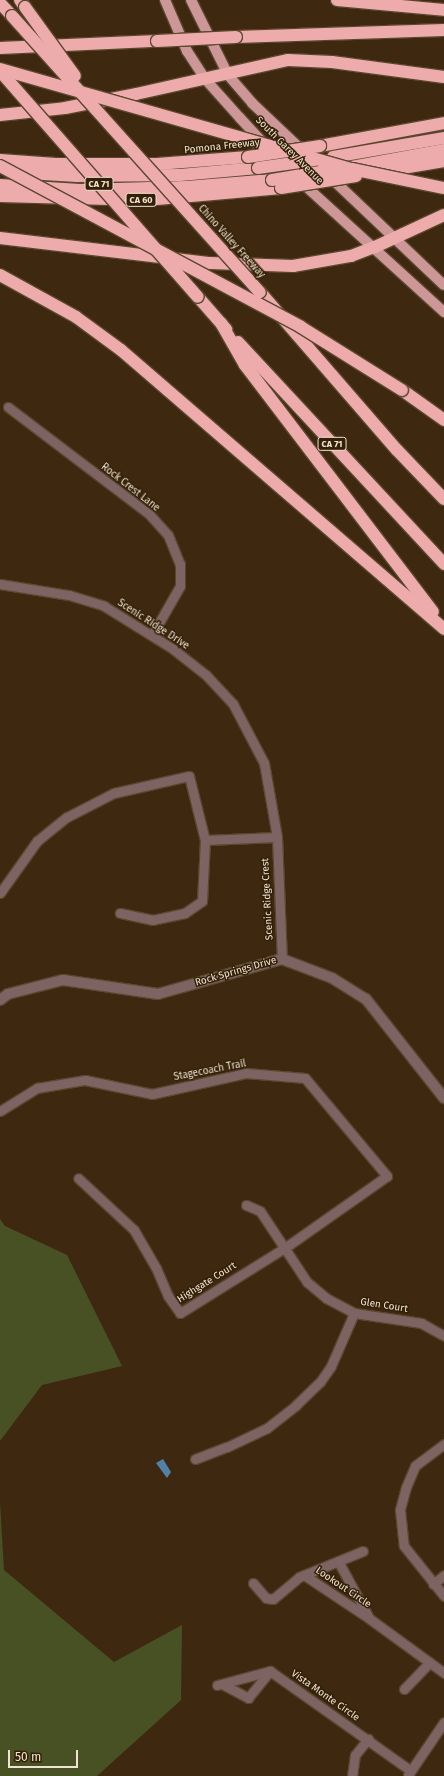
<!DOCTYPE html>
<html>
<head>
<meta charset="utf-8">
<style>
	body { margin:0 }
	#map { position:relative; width:444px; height:1776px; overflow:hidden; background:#3e2910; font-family:"Fira Sans",sans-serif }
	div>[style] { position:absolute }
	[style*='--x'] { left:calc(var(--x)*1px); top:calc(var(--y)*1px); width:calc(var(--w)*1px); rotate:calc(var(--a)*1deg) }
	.green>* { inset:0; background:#485124 }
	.water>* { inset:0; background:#5380a7 }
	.roads { filter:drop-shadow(1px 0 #5a472f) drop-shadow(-1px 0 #5a472f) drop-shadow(0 1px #5a472f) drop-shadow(0 -1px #5a472f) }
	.minor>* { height:9px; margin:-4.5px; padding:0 4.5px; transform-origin:4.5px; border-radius:4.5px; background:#7e6363 }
	.tertiary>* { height:10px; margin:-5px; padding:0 5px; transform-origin:5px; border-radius:5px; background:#7e6363 }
	.primary>* { height:10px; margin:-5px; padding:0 5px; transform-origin:5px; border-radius:5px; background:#cd9797 }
	.motorway>* { height:12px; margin:-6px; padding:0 6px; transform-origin:6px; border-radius:6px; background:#edabab }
	.bridges { filter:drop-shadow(1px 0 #5a472f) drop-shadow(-1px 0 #5a472f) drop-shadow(0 1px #5a472f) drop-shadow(0 -1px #5a472f) }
	.motorway-bridge>* { height:12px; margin:-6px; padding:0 6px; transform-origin:6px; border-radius:6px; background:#edabab }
	span { translate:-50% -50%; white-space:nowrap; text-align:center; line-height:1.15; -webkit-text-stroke:3px #332006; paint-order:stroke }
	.shield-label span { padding:1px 3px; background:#332006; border:1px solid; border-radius:3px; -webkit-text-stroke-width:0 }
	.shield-label { font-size:9px; color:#f0e3d4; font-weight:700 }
	.street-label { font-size:10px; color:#f0e3d4 }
	.scale { position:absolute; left:8px; top:1750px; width:70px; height:18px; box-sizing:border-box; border:2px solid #f0e3d4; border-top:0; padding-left:5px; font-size:12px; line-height:14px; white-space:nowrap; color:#f0e3d4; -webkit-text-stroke:3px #332006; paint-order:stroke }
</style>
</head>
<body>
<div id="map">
	<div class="green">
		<i style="clip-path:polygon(0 1219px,5px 1226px,67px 1255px,122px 1366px,42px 1385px,0 1441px)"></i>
		<i style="clip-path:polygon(0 1502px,4px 1570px,114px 1662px,182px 1625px,181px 1700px,97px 1776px,0 1776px)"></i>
	</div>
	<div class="water">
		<i style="clip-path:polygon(163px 1459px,171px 1472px,167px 1478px,156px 1463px)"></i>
	</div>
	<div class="roads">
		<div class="minor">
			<i style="--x:8;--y:407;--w:177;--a:37.2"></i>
			<i style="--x:149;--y:514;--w:28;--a:48"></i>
			<i style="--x:168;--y:535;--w:31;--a:68"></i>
			<i style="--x:180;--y:564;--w:22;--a:90"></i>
			<i style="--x:180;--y:586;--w:56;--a:119.7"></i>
			<i style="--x:0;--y:584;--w:70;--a:9.1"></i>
			<i style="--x:69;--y:595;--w:37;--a:17"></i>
			<i style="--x:104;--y:606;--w:81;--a:31.9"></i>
			<i style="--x:173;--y:649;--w:42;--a:38.2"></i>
			<i style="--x:206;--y:675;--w:40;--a:47"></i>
			<i style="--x:233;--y:704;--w:67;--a:62.3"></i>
			<i style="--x:264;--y:763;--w:75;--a:80"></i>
			<i style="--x:277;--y:837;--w:122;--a:87.7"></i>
			<i style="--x:205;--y:840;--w:72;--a:-2.4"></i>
			<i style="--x:0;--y:893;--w:64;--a:-54.6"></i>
			<i style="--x:37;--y:841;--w:38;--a:-39"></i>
			<i style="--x:67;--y:817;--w:53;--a:-27.1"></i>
			<i style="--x:114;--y:793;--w:77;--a:-12.8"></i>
			<i style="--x:189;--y:776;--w:66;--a:76"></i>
			<i style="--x:205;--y:840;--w:61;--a:92.8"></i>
			<i style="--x:202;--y:901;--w:21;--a:145"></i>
			<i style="--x:185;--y:913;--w:33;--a:168"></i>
			<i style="--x:153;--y:920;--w:34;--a:-168"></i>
			<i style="--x:0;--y:1111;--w:44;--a:-31.9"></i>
			<i style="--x:37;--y:1088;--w:49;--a:-9.5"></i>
			<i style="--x:85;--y:1080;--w:68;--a:11.8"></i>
			<i style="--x:152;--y:1094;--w:96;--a:-12.6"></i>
			<i style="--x:246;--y:1073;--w:59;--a:4.8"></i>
			<i style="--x:305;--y:1078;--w:128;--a:50.1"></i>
			<i style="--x:387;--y:1176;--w:123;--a:144.9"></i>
			<i style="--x:286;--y:1247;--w:125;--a:148.1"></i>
			<i style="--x:180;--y:1313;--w:21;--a:-125"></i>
			<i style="--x:168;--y:1296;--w:30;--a:-113"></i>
			<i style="--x:156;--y:1268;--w:44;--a:-120.1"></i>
			<i style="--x:134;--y:1230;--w:76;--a:-137.1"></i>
			<i style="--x:246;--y:1205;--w:15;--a:23"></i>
			<i style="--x:260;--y:1211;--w:85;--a:56.5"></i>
			<i style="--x:307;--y:1282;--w:25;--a:40"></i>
			<i style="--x:326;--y:1298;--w:32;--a:28"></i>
			<i style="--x:354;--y:1313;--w:68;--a:8.5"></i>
			<i style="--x:421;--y:1323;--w:26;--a:29"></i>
			<i style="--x:444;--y:1444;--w:36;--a:143"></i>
			<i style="--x:415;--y:1466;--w:23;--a:113"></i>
			<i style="--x:406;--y:1487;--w:24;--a:105"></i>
			<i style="--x:400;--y:1510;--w:36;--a:84"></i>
			<i style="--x:404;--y:1546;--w:64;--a:51.3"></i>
			<i style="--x:195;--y:1459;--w:34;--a:-21"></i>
			<i style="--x:227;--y:1447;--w:44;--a:-25.4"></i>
			<i style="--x:267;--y:1428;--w:37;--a:-38"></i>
			<i style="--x:296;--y:1405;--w:33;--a:-44"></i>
			<i style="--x:320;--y:1382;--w:19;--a:-55"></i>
			<i style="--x:331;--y:1366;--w:58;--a:-66.5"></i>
			<i style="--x:338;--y:1561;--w:63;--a:61.4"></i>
			<i style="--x:304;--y:1575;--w:79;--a:33.7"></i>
			<i style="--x:370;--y:1619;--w:92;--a:36.1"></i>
			<i style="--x:253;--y:1583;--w:20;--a:49"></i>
			<i style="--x:266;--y:1598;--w:7;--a:8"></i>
			<i style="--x:273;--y:1599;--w:34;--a:-40"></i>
			<i style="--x:299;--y:1577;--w:69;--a:-22.1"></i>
			<i style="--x:433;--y:1584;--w:14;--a:-39"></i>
			<i style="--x:222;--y:1684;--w:30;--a:28"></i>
			<i style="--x:248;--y:1698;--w:35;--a:-51"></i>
			<i style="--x:217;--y:1685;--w:55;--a:-14.8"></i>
			<i style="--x:270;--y:1671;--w:171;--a:35.3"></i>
			<i style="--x:404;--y:1689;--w:37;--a:-46"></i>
			<i style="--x:408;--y:1775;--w:64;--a:-55.8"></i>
			<i style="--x:352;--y:1776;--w:21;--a:-82"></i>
			<i style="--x:355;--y:1755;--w:21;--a:-51"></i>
		</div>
		<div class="tertiary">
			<i style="--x:0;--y:1000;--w:10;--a:-37"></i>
			<i style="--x:8;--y:994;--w:57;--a:-14.3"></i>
			<i style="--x:63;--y:980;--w:96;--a:8.4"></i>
			<i style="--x:158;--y:994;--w:129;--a:-15.8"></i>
			<i style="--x:282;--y:959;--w:53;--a:20.8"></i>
			<i style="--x:332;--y:978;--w:40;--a:32"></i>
			<i style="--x:366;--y:999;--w:126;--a:51.8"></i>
		</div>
		<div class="primary">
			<i style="--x:165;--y:0;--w:56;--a:66.7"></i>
			<i style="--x:187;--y:51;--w:35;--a:57"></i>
			<i style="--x:206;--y:80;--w:51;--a:48.2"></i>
			<i style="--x:240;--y:118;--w:72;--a:47.2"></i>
			<i style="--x:289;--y:171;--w:210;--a:42.3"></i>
			<i style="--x:191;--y:0;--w:84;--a:63.7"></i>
			<i style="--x:228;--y:75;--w:37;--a:49"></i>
			<i style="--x:252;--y:103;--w:73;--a:43.3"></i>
			<i style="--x:329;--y:176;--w:158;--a:43.5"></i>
		</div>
		<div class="motorway">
			<i style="--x:20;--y:0;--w:9;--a:54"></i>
			<i style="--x:337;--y:0;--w:107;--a:5.3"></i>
			<i style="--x:0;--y:3;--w:18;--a:47"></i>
			<i style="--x:236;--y:37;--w:208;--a:-1.9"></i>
			<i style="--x:0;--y:48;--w:157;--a:-2.6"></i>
			<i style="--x:0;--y:115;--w:65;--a:-6.1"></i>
			<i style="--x:65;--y:108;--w:72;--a:-11.2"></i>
			<i style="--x:136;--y:94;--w:156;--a:-12.6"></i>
			<i style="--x:288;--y:60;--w:44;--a:2.6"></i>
			<i style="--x:332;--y:62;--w:113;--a:7.6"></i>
			<i style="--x:320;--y:146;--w:126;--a:-10.5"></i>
			<i style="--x:333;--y:157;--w:113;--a:-9.7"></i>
			<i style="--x:0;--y:160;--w:56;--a:4.1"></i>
			<i style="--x:56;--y:164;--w:101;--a:0"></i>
			<i style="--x:157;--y:164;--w:91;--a:-4.4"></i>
			<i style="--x:346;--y:168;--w:100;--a:-10.4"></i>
			<i style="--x:10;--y:172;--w:67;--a:3.4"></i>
			<i style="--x:77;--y:176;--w:103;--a:-0.6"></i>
			<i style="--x:180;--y:175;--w:78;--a:-5.1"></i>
			<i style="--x:373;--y:173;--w:72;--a:-9.6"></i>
			<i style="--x:0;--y:185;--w:80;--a:3.6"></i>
			<i style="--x:80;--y:190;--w:107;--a:-1.6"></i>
			<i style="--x:187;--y:187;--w:85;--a:-4.7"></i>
			<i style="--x:0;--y:196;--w:146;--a:1.6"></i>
			<i style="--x:146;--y:200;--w:136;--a:-5.1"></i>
			<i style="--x:0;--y:238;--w:212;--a:6.8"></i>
			<i style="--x:211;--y:263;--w:82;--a:2.1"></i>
			<i style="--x:293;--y:266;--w:59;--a:-9.8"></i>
			<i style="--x:351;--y:256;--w:26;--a:-21"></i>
			<i style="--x:375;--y:247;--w:76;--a:-24.9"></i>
			<i style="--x:0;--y:275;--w:87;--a:28.9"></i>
			<i style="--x:76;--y:317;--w:56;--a:36.3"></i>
			<i style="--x:121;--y:350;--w:427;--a:40.8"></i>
			<i style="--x:260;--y:292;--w:209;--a:49.1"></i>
			<i style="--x:397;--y:450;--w:68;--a:46.2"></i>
			<i style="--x:198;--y:297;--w:43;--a:48.8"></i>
			<i style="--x:221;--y:323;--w:48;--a:60.3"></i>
			<i style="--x:245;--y:365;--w:310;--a:52.7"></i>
			<i style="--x:238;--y:342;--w:303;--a:47.1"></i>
			<i style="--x:402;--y:390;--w:52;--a:35.5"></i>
		</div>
	</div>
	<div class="bridges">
		<div class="motorway-bridge">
			<i style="--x:25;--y:7;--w:85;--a:54.1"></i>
			<i style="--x:12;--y:16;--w:371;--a:48.1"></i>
			<i style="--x:157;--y:41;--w:79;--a:-2.9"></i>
			<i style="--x:0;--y:69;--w:366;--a:15.9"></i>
			<i style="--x:352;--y:169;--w:94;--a:11.7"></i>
			<i style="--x:0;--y:71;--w:300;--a:48.8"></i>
			<i style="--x:248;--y:157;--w:73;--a:-8.7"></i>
			<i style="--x:0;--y:166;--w:341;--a:28.1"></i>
			<i style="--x:301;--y:327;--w:119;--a:32"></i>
			<i style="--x:258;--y:168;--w:57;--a:-8.1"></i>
			<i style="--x:272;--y:180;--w:73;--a:-9.5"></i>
			<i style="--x:281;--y:188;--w:76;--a:-9.1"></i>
		</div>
	</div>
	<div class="shield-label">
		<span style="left:99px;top:184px">CA 71</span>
		<span style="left:141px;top:200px">CA 60</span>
		<span style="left:332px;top:444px">CA 71</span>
	</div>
	<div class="street-label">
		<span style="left:222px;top:147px;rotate:-6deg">Pomona Freeway</span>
		<span style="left:289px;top:151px;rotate:45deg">South Garey Avenue</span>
		<span style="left:231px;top:242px;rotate:48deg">Chino Valley Freeway</span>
		<span style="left:130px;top:488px;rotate:38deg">Rock Crest Lane</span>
		<span style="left:153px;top:625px;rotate:33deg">Scenic Ridge Drive</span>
		<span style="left:268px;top:899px;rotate:-93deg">Scenic Ridge Crest</span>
		<span style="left:236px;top:972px;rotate:-16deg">Rock Springs Drive</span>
		<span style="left:210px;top:1071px;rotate:-11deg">Stagecoach Trail</span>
		<span style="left:207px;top:1283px;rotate:-32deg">Highgate Court</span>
		<span style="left:384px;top:1306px;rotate:9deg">Glen Court</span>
		<span style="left:343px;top:1588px;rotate:34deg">Lookout Circle</span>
		<span style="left:325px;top:1696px;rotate:35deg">Vista Monte Circle</span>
	</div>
	<div class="scale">50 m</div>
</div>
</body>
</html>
